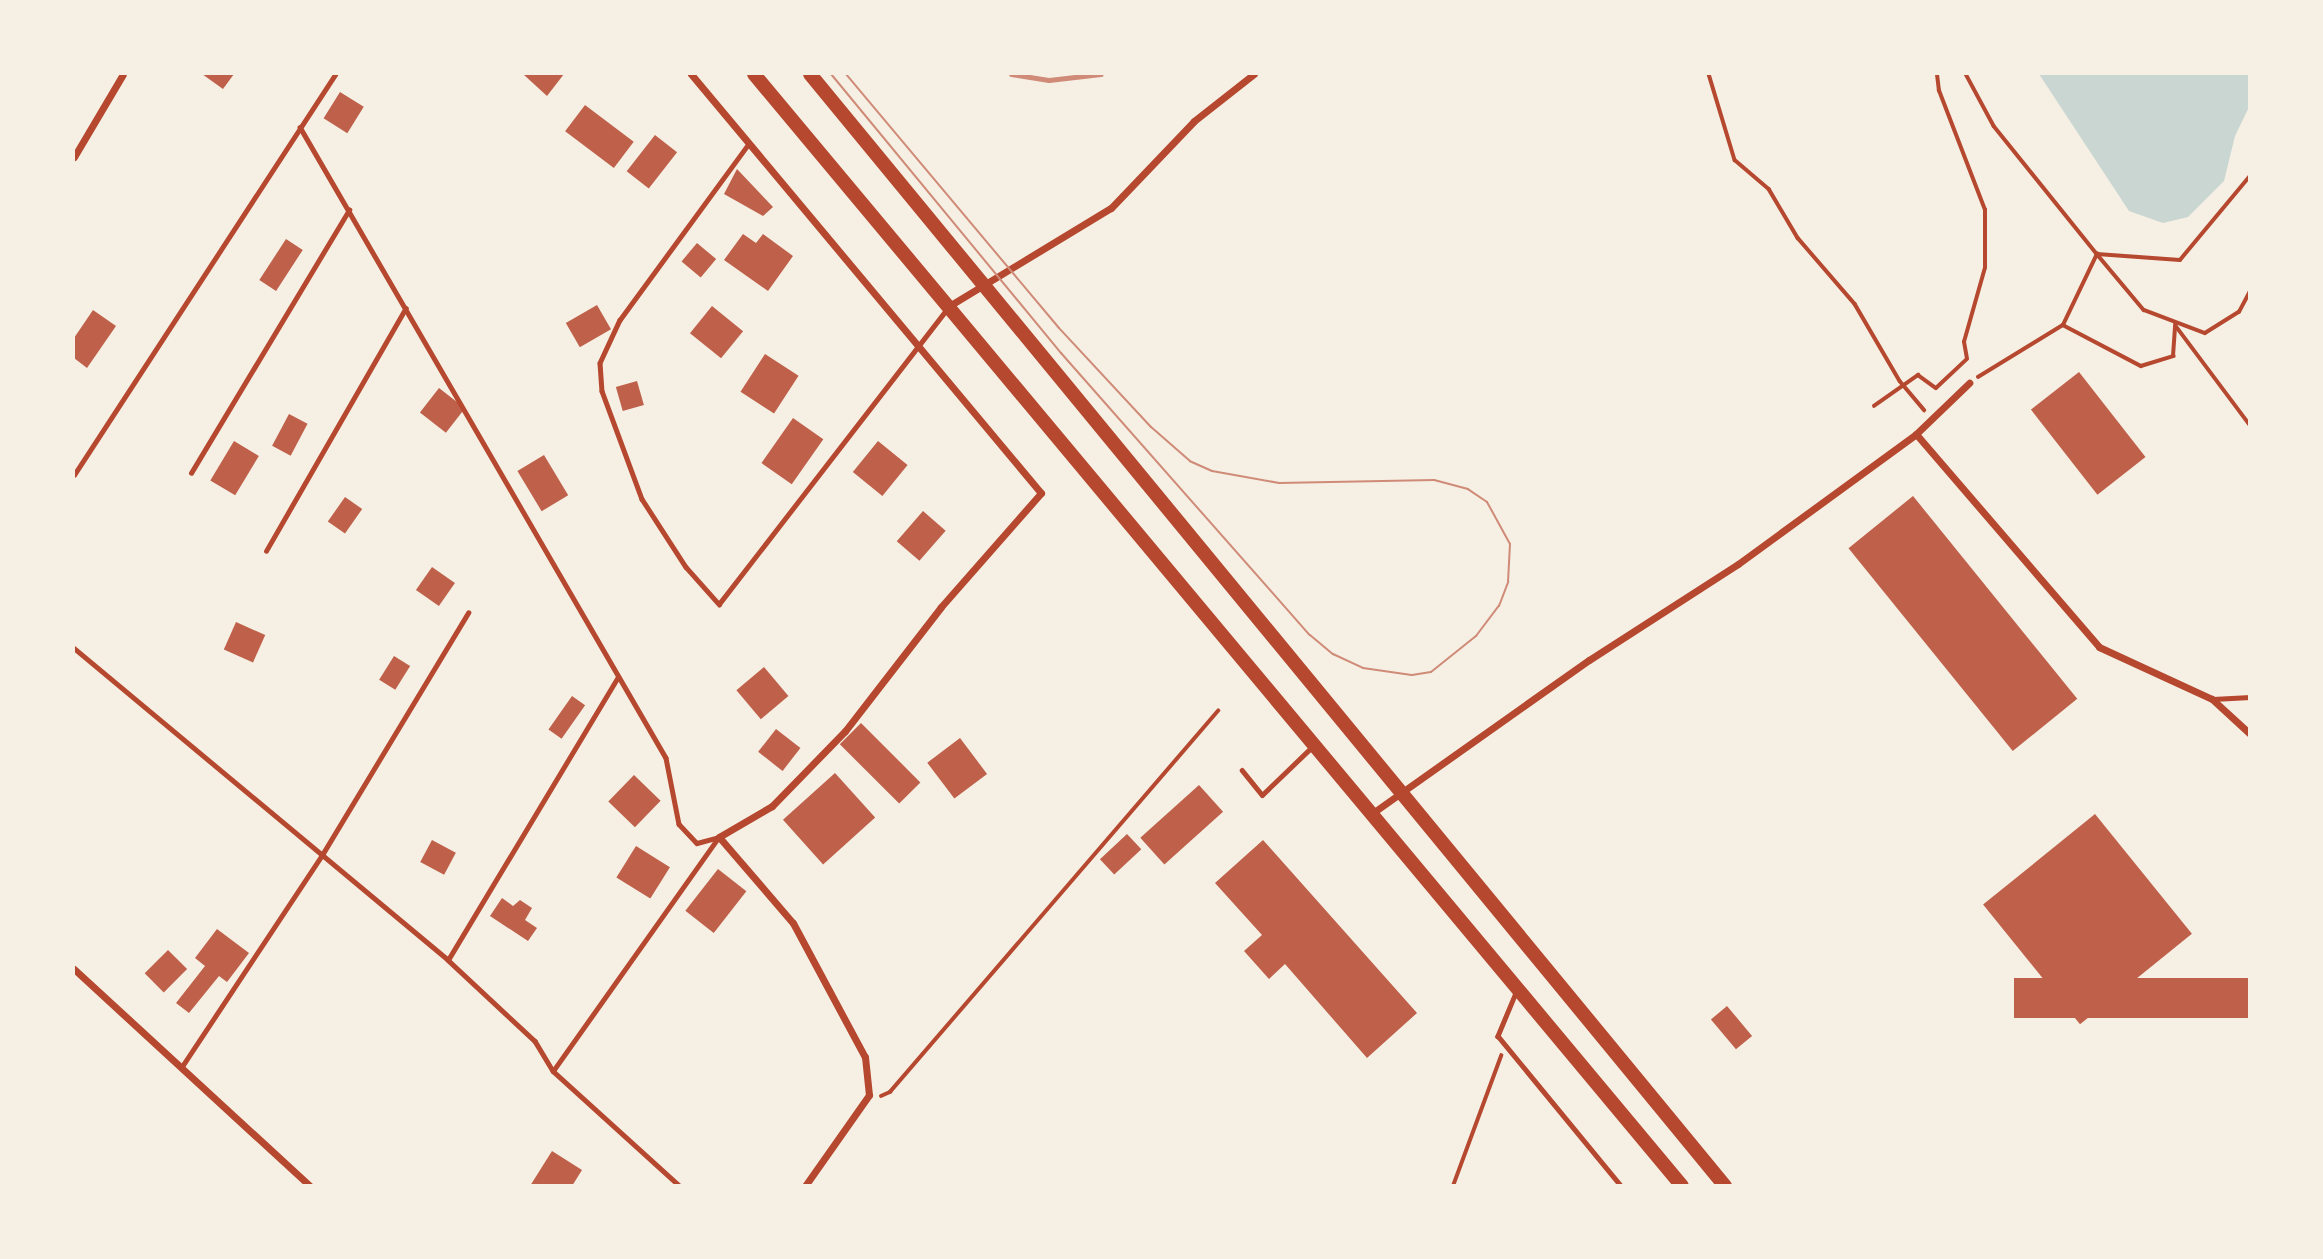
<!DOCTYPE html>
<html>
<head>
<meta charset="utf-8">
<style>
	body { margin:0 }
	#map { position:relative; width:2323px; height:1259px; overflow:hidden; background:#f6efe4; font-family:"Alegreya Sans",sans-serif }
	div>[style] { position:absolute }
	.water>* { inset:0; background:#c9d6d2 }
	.building>* { inset:0; background:#bf614a; transform-origin:0 0 }
	.path>* { height:3.5px; margin:-1.75px; padding:0 1.75px; transform-origin:1.75px; border-radius:1.75px; background:#b5482f }
	.service>* { height:4.5px; margin:-2.25px; padding:0 2.25px; transform-origin:2.25px; border-radius:2.25px; background:#b5482f }
	.minor>* { height:7px; margin:-3.5px; padding:0 3.5px; transform-origin:3.5px; border-radius:3.5px; background:#b5482f }
	.primary>* { height:14px; margin:-7px; padding:0 7px; transform-origin:7px; border-radius:7px; background:#b5482f }
	.tram>* { height:2px; margin:-1px; padding:0 1px; transform-origin:1px; border-radius:1px; background:#cf8b77 }
	.rail>* { height:5px; margin:-2.5px; padding:0 2.5px; transform-origin:2.5px; border-radius:2.5px; background:#cf8b77 }
	span { translate:-50% -50%; white-space:nowrap; text-align:center; line-height:1.15; -webkit-text-stroke:7px #f6efe4; paint-order:stroke }
	.frame { position:absolute; inset:0; border:75px solid #f6efe4; pointer-events:none }
</style>
</head>
<body>
<div id="map">
	<div class="water">
		<i style="clip-path:polygon(2039px 74px,2249px 74px,2249px 107px,2235px 136px,2224px 181px,2188px 217px,2163px 223px,2129px 211px)"></i>
	</div>
	<div class="building">
		<i style="clip-path:polygon(202px 74px,234px 74px,223px 89px)"></i>
		<i style="clip-path:polygon(523px 74px,564px 74px,547px 96px)"></i>
		<i style="left:340px;top:92px;width:28px;height:31px;rotate:32deg"></i>
		<i style="left:585px;top:105px;width:61px;height:33px;rotate:37deg"></i>
		<i style="left:655px;top:135px;width:28px;height:46px;rotate:38deg"></i>
		<i style="clip-path:polygon(737px 169px,773px 207px,763px 216px,724px 194px)"></i>
		<i style="clip-path:polygon(743px 234px,756px 243px,763px 234px,793px 256px,768px 291px,724px 260px)"></i>
		<i style="left:286px;top:239px;width:20px;height:49px;rotate:33deg"></i>
		<i style="left:697px;top:243px;width:25px;height:24px;rotate:40deg"></i>
		<i style="left:597px;top:305px;width:28px;height:36px;rotate:60deg"></i>
		<i style="left:712px;top:306px;width:40px;height:35px;rotate:39deg"></i>
		<i style="clip-path:polygon(93px 310px,116px 326px,87px 368px,74px 358px,74px 338px)"></i>
		<i style="left:765px;top:354px;width:40px;height:45px;rotate:33deg"></i>
		<i style="left:2079px;top:372px;width:108px;height:61px;rotate:52deg"></i>
		<i style="left:637px;top:381px;width:25px;height:22px;rotate:74deg"></i>
		<i style="left:439px;top:388px;width:33px;height:31px;rotate:38deg"></i>
		<i style="left:289px;top:414px;width:21px;height:36px;rotate:28deg"></i>
		<i style="left:793px;top:418px;width:37px;height:55px;rotate:35deg"></i>
		<i style="left:234px;top:441px;width:29px;height:46px;rotate:31deg"></i>
		<i style="left:878px;top:441px;width:38px;height:40px;rotate:39deg"></i>
		<i style="left:544px;top:455px;width:47px;height:31px;rotate:59deg"></i>
		<i style="left:1913px;top:496px;width:261px;height:83px;rotate:51deg"></i>
		<i style="left:345px;top:497px;width:21px;height:30px;rotate:35deg"></i>
		<i style="left:923px;top:511px;width:30px;height:40px;rotate:41deg"></i>
		<i style="left:432px;top:567px;width:28px;height:28px;rotate:35deg"></i>
		<i style="left:236px;top:622px;width:32px;height:30px;rotate:24deg"></i>
		<i style="left:394px;top:656px;width:19px;height:28px;rotate:32deg"></i>
		<i style="left:764px;top:667px;width:38px;height:36px;rotate:50deg"></i>
		<i style="left:572px;top:696px;width:16px;height:41px;rotate:35deg"></i>
		<i style="left:861px;top:723px;width:84px;height:30px;rotate:45deg"></i>
		<i style="left:776px;top:729px;width:31px;height:29px;rotate:38deg"></i>
		<i style="left:960px;top:738px;width:45px;height:41px;rotate:53deg"></i>
		<i style="left:835px;top:773px;width:60px;height:70px;rotate:48deg"></i>
		<i style="left:634px;top:775px;width:37px;height:37px;rotate:44deg"></i>
		<i style="left:1199px;top:785px;width:36px;height:79px;rotate:48deg"></i>
		<i style="left:2095px;top:814px;width:154px;height:144px;rotate:51deg"></i>
		<i style="left:1127px;top:834px;width:21px;height:37px;rotate:47deg"></i>
		<i style="left:432px;top:840px;width:27px;height:25px;rotate:28deg"></i>
		<i style="clip-path:polygon(1263px 840px,1417px 1013px,1367px 1058px,1285px 964px,1269px 979px,1244px 951px,1262px 935px,1215px 883px)"></i>
		<i style="left:636px;top:846px;width:40px;height:37px;rotate:32deg"></i>
		<i style="left:718px;top:869px;width:36px;height:53px;rotate:38deg"></i>
		<i style="clip-path:polygon(502px 898px,513px 906px,520px 900px,532px 908px,525px 920px,537px 928px,528px 941px,490px 916px)"></i>
		<i style="clip-path:polygon(217px 929px,249px 953px,227px 982px,219px 976px,189px 1013px,176px 1003px,205px 966px,195px 958px)"></i>
		<i style="left:168px;top:950px;width:27px;height:33px;rotate:45deg"></i>
		<i style="left:2250px;top:978px;width:40px;height:236px;rotate:90deg"></i>
		<i style="left:1727px;top:1006px;width:39px;height:21px;rotate:50deg"></i>
		<i style="clip-path:polygon(552px 1151px,582px 1170px,572px 1186px,530px 1186px)"></i>
	</div>
	<div class="path">
		<i style="left:1709px;top:74px;width:90px;rotate:73.2deg"></i>
		<i style="left:1735px;top:160px;width:45px;rotate:40.5deg"></i>
		<i style="left:1769px;top:189px;width:57px;rotate:59.4deg"></i>
		<i style="left:1798px;top:238px;width:87px;rotate:49.2deg"></i>
		<i style="left:1855px;top:304px;width:89px;rotate:59.7deg"></i>
		<i style="left:1900px;top:381px;width:38px;rotate:50deg"></i>
		<i style="left:1966px;top:74px;width:59px;rotate:61.7deg"></i>
		<i style="left:1994px;top:126px;width:164px;rotate:51.2deg"></i>
		<i style="left:2097px;top:254px;width:83px;rotate:4.1deg"></i>
		<i style="left:2180px;top:260px;width:109px;rotate:-50.2deg"></i>
		<i style="left:2063px;top:325px;width:88px;rotate:27.7deg"></i>
		<i style="left:2141px;top:366px;width:34px;rotate:-17deg"></i>
		<i style="left:2173px;top:356px;width:32px;rotate:-86deg"></i>
		<i style="left:2176px;top:326px;width:124px;rotate:53.2deg"></i>
		<i style="left:1978px;top:377px;width:100px;rotate:-31.5deg"></i>
		<i style="left:2063px;top:325px;width:79px;rotate:-64.4deg"></i>
		<i style="left:2097px;top:254px;width:73px;rotate:50deg"></i>
		<i style="left:2144px;top:310px;width:65px;rotate:20.7deg"></i>
		<i style="left:2205px;top:333px;width:40px;rotate:-32deg"></i>
		<i style="left:2239px;top:312px;width:24px;rotate:-62deg"></i>
		<i style="left:1874px;top:406px;width:54px;rotate:-35.2deg"></i>
		<i style="left:1918px;top:375px;width:22px;rotate:36deg"></i>
		<i style="left:1936px;top:388px;width:42px;rotate:-43.1deg"></i>
		<i style="left:1967px;top:359px;width:17px;rotate:-100deg"></i>
		<i style="left:1964px;top:342px;width:77px;rotate:-74.2deg"></i>
		<i style="left:1985px;top:268px;width:58px;rotate:-90deg"></i>
		<i style="left:1985px;top:210px;width:128px;rotate:-111.1deg"></i>
		<i style="left:1939px;top:91px;width:17px;rotate:-97deg"></i>
		<i style="left:881px;top:1096px;width:10px;rotate:-24deg"></i>
		<i style="left:890px;top:1092px;width:503px;rotate:-49.28deg"></i>
		<i style="left:1453px;top:1186px;width:139px;rotate:-69.7deg"></i>
	</div>
	<div class="service">
		<i style="left:300px;top:127px;width:729px;rotate:59.88deg"></i>
		<i style="left:666px;top:758px;width:67px;rotate:78.9deg"></i>
		<i style="left:679px;top:824px;width:26px;rotate:47deg"></i>
		<i style="left:697px;top:843px;width:23px;rotate:-15deg"></i>
		<i style="left:749px;top:144px;width:218px;rotate:126.2deg"></i>
		<i style="left:620px;top:320px;width:47px;rotate:114.9deg"></i>
		<i style="left:600px;top:363px;width:28px;rotate:86deg"></i>
		<i style="left:602px;top:391px;width:115px;rotate:69.7deg"></i>
		<i style="left:642px;top:499px;width:81px;rotate:57.1deg"></i>
		<i style="left:686px;top:567px;width:50px;rotate:48.3deg"></i>
		<i style="left:719px;top:604px;width:373px;rotate:-52.3deg"></i>
		<i style="left:191px;top:473px;width:307px;rotate:-59deg"></i>
		<i style="left:74px;top:475px;width:478px;rotate:-56.9deg"></i>
		<i style="left:266px;top:551px;width:280px;rotate:-60.1deg"></i>
		<i style="left:74px;top:648px;width:487px;rotate:39.8deg"></i>
		<i style="left:448px;top:960px;width:119px;rotate:43deg"></i>
		<i style="left:535px;top:1041px;width:35px;rotate:59deg"></i>
		<i style="left:553px;top:1071px;width:171px;rotate:42.2deg"></i>
		<i style="left:2213px;top:699px;width:37px;rotate:-3deg"></i>
		<i style="left:1242px;top:770px;width:32px;rotate:51deg"></i>
		<i style="left:1262px;top:795px;width:71px;rotate:-43.9deg"></i>
		<i style="left:448px;top:960px;width:330px;rotate:-59deg"></i>
		<i style="left:1516px;top:993px;width:47px;rotate:112.7deg"></i>
		<i style="left:1498px;top:1036px;width:194px;rotate:50.6deg"></i>
		<i style="left:183px;top:1065px;width:252px;rotate:-56.5deg"></i>
		<i style="left:322px;top:855px;width:283px;rotate:-58.9deg"></i>
		<i style="left:553px;top:1071px;width:286px;rotate:-54.7deg"></i>
	</div>
	<div class="minor">
		<i style="left:691px;top:74px;width:546px;rotate:50.13deg"></i>
		<i style="left:1041px;top:493px;width:152px;rotate:131.3deg"></i>
		<i style="left:941px;top:607px;width:157px;rotate:127.7deg"></i>
		<i style="left:845px;top:731px;width:105px;rotate:134.2deg"></i>
		<i style="left:772px;top:806px;width:61px;rotate:149.7deg"></i>
		<i style="left:719px;top:837px;width:113px;rotate:49.3deg"></i>
		<i style="left:793px;top:923px;width:152px;rotate:61.8deg"></i>
		<i style="left:865px;top:1057px;width:38px;rotate:84deg"></i>
		<i style="left:869px;top:1095px;width:111px;rotate:125.1deg"></i>
		<i style="left:74px;top:157px;width:96px;rotate:-59.4deg"></i>
		<i style="left:949px;top:306px;width:189px;rotate:-31.2deg"></i>
		<i style="left:1111px;top:208px;width:120px;rotate:-46.3deg"></i>
		<i style="left:1194px;top:121px;width:76px;rotate:-38.1deg"></i>
		<i style="left:1916px;top:434px;width:281px;rotate:49.3deg"></i>
		<i style="left:2099px;top:647px;width:124px;rotate:24.7deg"></i>
		<i style="left:2212px;top:699px;width:52px;rotate:42.6deg"></i>
		<i style="left:1374px;top:812px;width:263px;rotate:-35.3deg"></i>
		<i style="left:1589px;top:660px;width:177px;rotate:-32.8deg"></i>
		<i style="left:1738px;top:564px;width:220px;rotate:-36.1deg"></i>
		<i style="left:1916px;top:434px;width:74px;rotate:-43.9deg"></i>
		<i style="left:74px;top:969px;width:321px;rotate:42.6deg"></i>
	</div>
	<div class="primary">
		<i style="left:754px;top:74px;width:1448px;rotate:50.15deg"></i>
		<i style="left:810px;top:74px;width:1440px;rotate:50.55deg"></i>
	</div>
	<div class="tram">
		<i style="left:831px;top:74px;width:362px;rotate:50.5deg"></i>
		<i style="left:1061px;top:353px;width:376px;rotate:48.6deg"></i>
		<i style="left:1310px;top:635px;width:30px;rotate:40deg"></i>
		<i style="left:1333px;top:654px;width:33px;rotate:25deg"></i>
		<i style="left:1363px;top:668px;width:49px;rotate:8.1deg"></i>
		<i style="left:1412px;top:675px;width:19px;rotate:-9deg"></i>
		<i style="left:1431px;top:672px;width:58px;rotate:-38.7deg"></i>
		<i style="left:1476px;top:636px;width:38px;rotate:-53deg"></i>
		<i style="left:1499px;top:606px;width:26px;rotate:-69deg"></i>
		<i style="left:1508px;top:582px;width:38px;rotate:-87deg"></i>
		<i style="left:1510px;top:544px;width:48px;rotate:-118.7deg"></i>
		<i style="left:1487px;top:502px;width:23px;rotate:-146deg"></i>
		<i style="left:1468px;top:489px;width:35px;rotate:-165deg"></i>
		<i style="left:1434px;top:480px;width:155px;rotate:178.9deg"></i>
		<i style="left:1279px;top:483px;width:68px;rotate:-169.8deg"></i>
		<i style="left:1212px;top:471px;width:24px;rotate:-156deg"></i>
		<i style="left:1190px;top:461px;width:52px;rotate:-138.9deg"></i>
		<i style="left:1151px;top:427px;width:135px;rotate:-132.9deg"></i>
		<i style="left:1059px;top:328px;width:331px;rotate:-130deg"></i>
	</div>
	<div class="rail">
		<i style="left:1011px;top:74px;width:38px;rotate:9deg"></i>
		<i style="left:1049px;top:80px;width:52px;rotate:-6.6deg"></i>
	</div>
	<div class="frame"></div>
</div>
</body>
</html>
